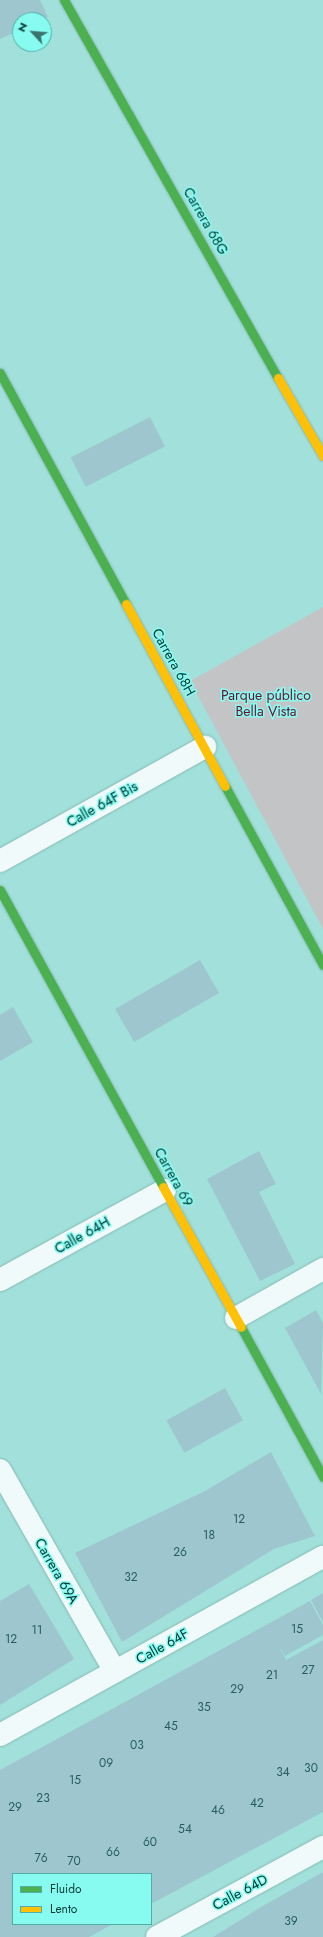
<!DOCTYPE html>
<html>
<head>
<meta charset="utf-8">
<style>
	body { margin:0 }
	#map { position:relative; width:323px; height:1937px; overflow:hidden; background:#a2e1db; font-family:Jost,sans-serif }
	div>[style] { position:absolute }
	.green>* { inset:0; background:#c3c4c6 }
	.building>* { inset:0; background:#9dc6ce; transform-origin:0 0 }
	.roads { filter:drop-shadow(0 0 1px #85b9b4) drop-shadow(0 0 1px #85b9b4) }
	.street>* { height:22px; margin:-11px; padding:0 11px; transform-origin:11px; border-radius:11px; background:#f1fafa }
	.fast>* { height:9px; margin:-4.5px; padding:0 4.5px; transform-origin:4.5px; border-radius:4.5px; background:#4caf50 }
	.slow>* { height:9px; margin:-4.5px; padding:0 4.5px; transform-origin:4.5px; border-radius:4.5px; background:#ffc107 }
	span { translate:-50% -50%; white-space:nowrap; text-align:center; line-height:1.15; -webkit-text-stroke:3px #88fbf1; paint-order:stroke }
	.number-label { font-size:12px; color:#285c5b }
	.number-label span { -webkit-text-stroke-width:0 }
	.street-label { font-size:14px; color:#013935 }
	.park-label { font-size:14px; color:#63132c }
	.legend { position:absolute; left:12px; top:1873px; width:140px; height:52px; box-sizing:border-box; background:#88fbf1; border:1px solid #52ada6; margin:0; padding:5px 7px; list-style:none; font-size:12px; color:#013935 }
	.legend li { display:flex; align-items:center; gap:8px; height:20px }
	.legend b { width:20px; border:1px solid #52ada6 }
	.north { position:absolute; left:12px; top:12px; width:40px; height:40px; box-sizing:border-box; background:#88fbf1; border:1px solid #52ada6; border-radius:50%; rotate:296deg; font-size:11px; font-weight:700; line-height:16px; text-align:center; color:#013935 }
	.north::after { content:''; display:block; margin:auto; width:14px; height:18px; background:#39746f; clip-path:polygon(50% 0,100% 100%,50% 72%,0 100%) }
</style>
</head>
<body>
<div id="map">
	<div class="green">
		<i style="clip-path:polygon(323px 607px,323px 929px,190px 681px)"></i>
	</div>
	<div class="building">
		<i style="clip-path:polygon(0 0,40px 0,48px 17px,20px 20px,20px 30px,0 39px)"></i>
		<i style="left:150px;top:417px;width:33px;height:89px;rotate:63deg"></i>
		<i style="left:200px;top:960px;width:38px;height:98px;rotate:60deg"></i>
		<i style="clip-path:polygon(13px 1007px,33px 1042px,0 1061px,0 1015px)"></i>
		<i style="clip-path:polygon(259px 1151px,276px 1184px,259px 1192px,295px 1264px,260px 1281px,207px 1179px)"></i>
		<i style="clip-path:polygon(316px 1310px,323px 1323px,321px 1394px,285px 1328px)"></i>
		<i style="left:225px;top:1388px;width:37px;height:67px;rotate:61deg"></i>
		<i style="clip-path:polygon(271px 1452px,315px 1536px,274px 1549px,122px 1642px,75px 1553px,205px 1491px)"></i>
		<i style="clip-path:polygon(29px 1584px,74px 1659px,0 1705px,0 1601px)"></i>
		<i style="clip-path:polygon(323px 1593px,323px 1622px,311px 1600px)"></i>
		<i style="clip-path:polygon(310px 1601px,323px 1625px,323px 1635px,285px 1656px,279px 1646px,286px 1660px,323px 1640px,323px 1812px,151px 1904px,151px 1874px,13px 1874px,13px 1924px,113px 1924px,89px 1937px,0 1937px,0 1770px)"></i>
		<i style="clip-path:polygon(323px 1872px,323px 1937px,213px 1937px,261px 1907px)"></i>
	</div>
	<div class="roads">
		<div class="street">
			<i style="left:0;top:861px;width:235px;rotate:-29.1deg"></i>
			<i style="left:0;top:1280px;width:188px;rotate:-28.6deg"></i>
			<i style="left:236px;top:1318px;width:100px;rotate:-29.4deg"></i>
			<i style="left:0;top:1470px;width:232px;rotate:60.3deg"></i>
			<i style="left:0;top:1735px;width:369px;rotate:-28.9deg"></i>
			<i style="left:157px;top:1937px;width:189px;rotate:-28.5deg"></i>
		</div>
		<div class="fast">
			<i style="left:64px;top:0;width:434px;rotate:60.5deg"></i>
			<i style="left:0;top:373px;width:263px;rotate:61.4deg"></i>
			<i style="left:225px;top:786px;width:204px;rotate:61.3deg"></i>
			<i style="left:0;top:890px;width:339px;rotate:61.2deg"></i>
			<i style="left:241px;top:1327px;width:171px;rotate:61.3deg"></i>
		</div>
		<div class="slow">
			<i style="left:278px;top:378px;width:90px;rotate:60deg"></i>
			<i style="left:126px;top:604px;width:207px;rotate:61.5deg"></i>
			<i style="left:163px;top:1187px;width:160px;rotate:60.9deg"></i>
		</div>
	</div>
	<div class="number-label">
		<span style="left:239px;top:1520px">12</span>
		<span style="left:209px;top:1536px">18</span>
		<span style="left:180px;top:1553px">26</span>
		<span style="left:131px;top:1578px">32</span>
		<span style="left:297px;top:1630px">15</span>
		<span style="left:37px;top:1631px">11</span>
		<span style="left:11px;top:1640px">12</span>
		<span style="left:308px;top:1671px">27</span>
		<span style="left:272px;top:1676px">21</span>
		<span style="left:237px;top:1690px">29</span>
		<span style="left:204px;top:1708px">35</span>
		<span style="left:171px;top:1727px">45</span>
		<span style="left:137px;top:1746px">03</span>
		<span style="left:106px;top:1764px">09</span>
		<span style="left:311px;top:1769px">30</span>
		<span style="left:283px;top:1773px">34</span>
		<span style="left:75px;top:1781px">15</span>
		<span style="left:43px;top:1799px">23</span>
		<span style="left:257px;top:1804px">42</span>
		<span style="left:15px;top:1808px">29</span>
		<span style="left:218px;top:1811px">46</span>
		<span style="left:185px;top:1830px">54</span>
		<span style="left:150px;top:1843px">60</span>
		<span style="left:113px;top:1853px">66</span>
		<span style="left:41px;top:1859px">76</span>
		<span style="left:74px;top:1862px">70</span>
		<span style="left:291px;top:1922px">39</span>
	</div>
	<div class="street-label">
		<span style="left:206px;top:221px;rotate:60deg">Carrera 68G</span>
		<span style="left:174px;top:662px;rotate:61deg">Carrera 68H</span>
		<span style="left:102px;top:804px;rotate:-29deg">Calle 64F Bis</span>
		<span style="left:174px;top:1177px;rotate:61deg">Carrera 69</span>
		<span style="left:82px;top:1235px;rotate:-29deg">Calle 64H</span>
		<span style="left:57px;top:1571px;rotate:60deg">Carrera 69A</span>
		<span style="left:162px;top:1646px;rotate:-29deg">Calle 64F</span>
		<span style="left:240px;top:1892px;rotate:-28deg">Calle 64D</span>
	</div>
	<div class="park-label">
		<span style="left:266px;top:703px">Parque público<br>Bella Vista</span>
	</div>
	<ul class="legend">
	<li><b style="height:5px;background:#4caf50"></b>Fluido</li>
	<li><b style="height:5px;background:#ffc107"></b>Lento</li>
	</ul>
	<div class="north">N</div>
</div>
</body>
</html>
